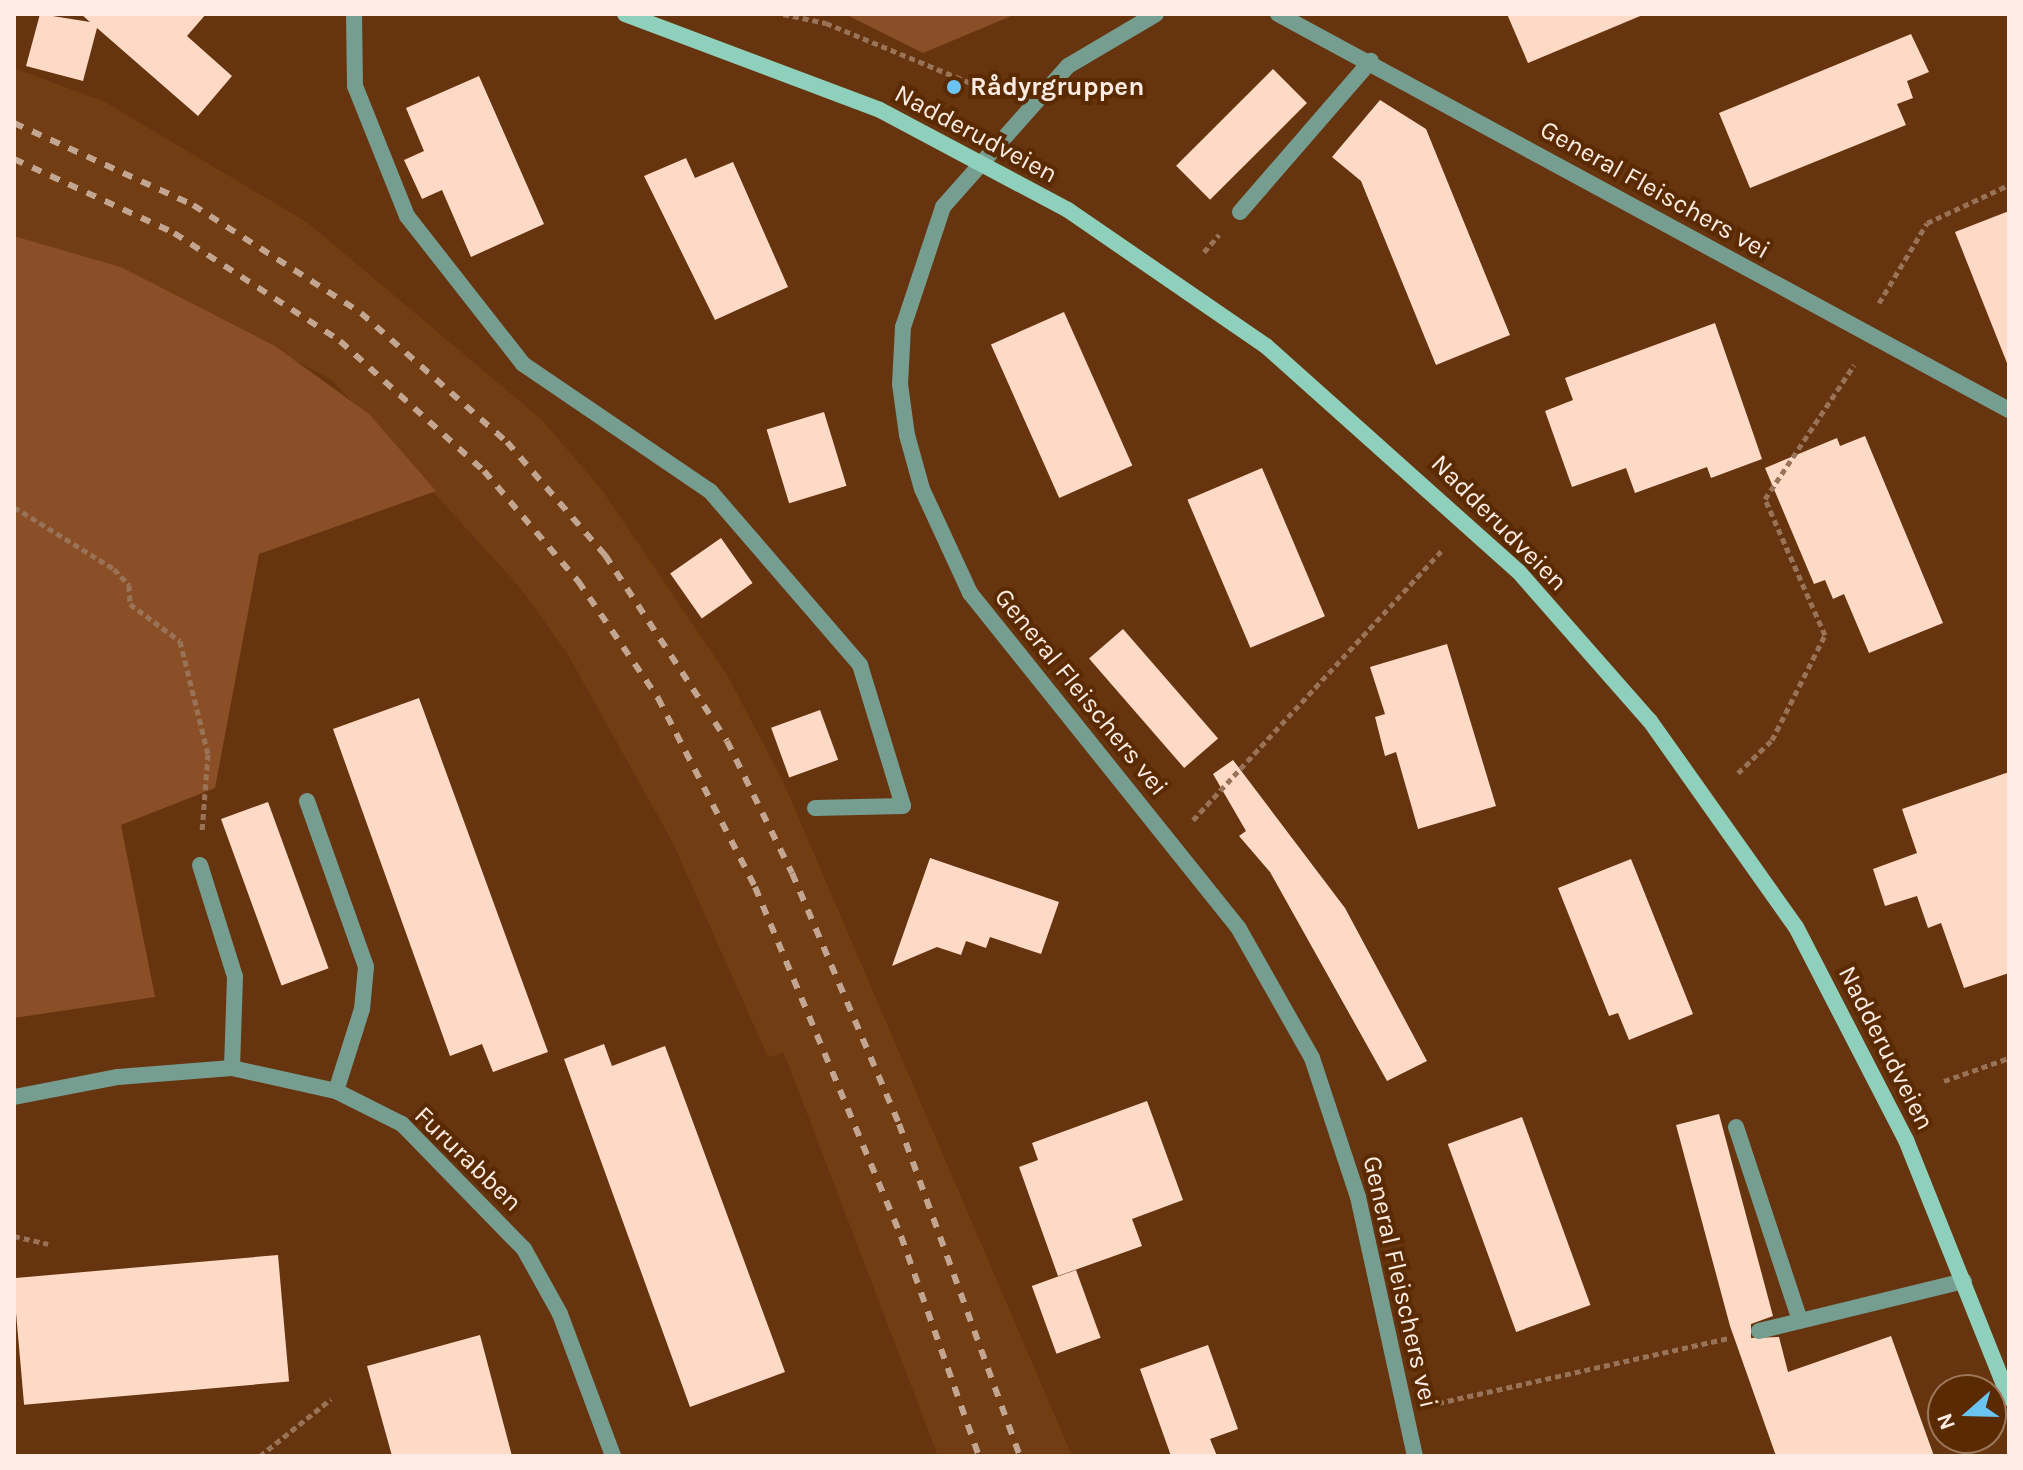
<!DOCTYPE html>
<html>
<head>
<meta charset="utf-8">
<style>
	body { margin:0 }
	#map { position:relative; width:2023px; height:1470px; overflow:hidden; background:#66340f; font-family:Karla,sans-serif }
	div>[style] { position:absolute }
	.built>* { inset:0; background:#733d13 }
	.green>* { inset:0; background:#8a4f27 }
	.building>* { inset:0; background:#fddac5; transform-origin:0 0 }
	.path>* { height:5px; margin-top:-2.5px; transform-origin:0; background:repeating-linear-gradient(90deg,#997357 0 6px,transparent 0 10px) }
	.service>* { height:16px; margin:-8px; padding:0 8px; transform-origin:8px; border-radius:8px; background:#759e91 }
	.minor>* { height:16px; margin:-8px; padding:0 8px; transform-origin:8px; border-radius:8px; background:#759e91 }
	.secondary>* { height:16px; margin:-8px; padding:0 8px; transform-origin:8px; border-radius:8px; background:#8ed0bc }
	.rail>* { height:6px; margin-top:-3px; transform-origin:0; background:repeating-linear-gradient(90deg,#c3a692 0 10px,transparent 0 20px) }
	.dots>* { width:22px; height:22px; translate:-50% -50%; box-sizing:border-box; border:4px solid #5a2a02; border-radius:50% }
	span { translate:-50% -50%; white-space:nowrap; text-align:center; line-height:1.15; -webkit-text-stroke:8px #5a2a02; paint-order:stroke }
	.poi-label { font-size:26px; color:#fcece3; font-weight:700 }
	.left { translate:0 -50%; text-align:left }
	.street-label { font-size:26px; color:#fcece3 }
	.frame { position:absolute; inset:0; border:16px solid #fcece3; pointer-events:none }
	.north { position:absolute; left:1927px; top:1374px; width:80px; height:80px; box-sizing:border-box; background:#5a2a02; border:2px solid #9b785c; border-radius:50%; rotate:250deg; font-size:22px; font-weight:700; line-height:32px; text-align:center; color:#fcece3 }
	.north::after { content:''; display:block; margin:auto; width:28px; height:36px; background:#6ac3f1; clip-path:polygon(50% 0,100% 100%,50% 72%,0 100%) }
</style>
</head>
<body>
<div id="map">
	<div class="built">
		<i style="clip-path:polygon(14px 68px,105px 102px,308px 223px,541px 419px,602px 490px,727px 675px,782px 779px,1072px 1456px,938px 1456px,784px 1053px,768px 1057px,673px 843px,567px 653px,521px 589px,332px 380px,121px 267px,14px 236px)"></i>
	</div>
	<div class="green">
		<i style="clip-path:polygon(845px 14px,1016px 14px,923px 53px)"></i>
		<i style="clip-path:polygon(14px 236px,121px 267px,275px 346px,369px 414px,436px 491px,259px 554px,215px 788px,121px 825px,155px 997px,14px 1018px)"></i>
	</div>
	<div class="building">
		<i style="clip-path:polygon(40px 14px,90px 22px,81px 14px,206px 14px,187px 36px,232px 76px,198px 116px,97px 28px,83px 81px,26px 66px)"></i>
		<i style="clip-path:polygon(1507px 14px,1645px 14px,1528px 63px)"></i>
		<i style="clip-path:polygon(1911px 34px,1929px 72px,1907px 81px,1913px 98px,1897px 104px,1906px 125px,1750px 188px,1719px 113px)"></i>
		<i style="left:1273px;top:69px;width:48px;height:137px;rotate:45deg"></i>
		<i style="clip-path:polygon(479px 76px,544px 224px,471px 257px,442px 190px,422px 199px,404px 160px,424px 151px,406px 108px)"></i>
		<i style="clip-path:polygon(1380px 100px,1426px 129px,1510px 335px,1436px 365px,1361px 181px,1332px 157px)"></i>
		<i style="clip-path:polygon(686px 158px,695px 178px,733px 162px,788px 287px,715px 320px,644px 176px)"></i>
		<i style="clip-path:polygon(2009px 211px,2009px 363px,2007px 363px,1955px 232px)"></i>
		<i style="left:1064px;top:312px;width:168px;height:80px;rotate:66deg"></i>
		<i style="clip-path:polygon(1715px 323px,1762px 459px,1711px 478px,1707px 467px,1635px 493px,1626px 468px,1572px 487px,1545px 411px,1573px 400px,1565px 378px)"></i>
		<i style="left:824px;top:412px;width:77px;height:60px;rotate:73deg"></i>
		<i style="clip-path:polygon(1865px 436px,1943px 623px,1869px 653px,1844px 594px,1833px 599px,1825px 580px,1814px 584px,1765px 468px,1837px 438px,1840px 446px)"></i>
		<i style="left:1262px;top:468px;width:161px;height:81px;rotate:67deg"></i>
		<i style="left:721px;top:538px;width:55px;height:62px;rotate:55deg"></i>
		<i style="left:1123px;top:629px;width:145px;height:45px;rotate:49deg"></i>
		<i style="clip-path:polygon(1447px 644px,1496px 806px,1418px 829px,1396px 752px,1385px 756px,1375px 717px,1385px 714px,1370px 667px)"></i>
		<i style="clip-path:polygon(419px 698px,548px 1052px,493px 1072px,482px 1044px,450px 1056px,333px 729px)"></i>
		<i style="left:820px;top:710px;width:53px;height:52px;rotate:70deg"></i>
		<i style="clip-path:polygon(1233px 760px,1345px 908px,1427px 1061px,1387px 1081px,1270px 872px,1239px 836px,1246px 831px,1213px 774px)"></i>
		<i style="clip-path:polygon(2009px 772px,2009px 973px,1964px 988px,1941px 923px,1928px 928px,1917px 896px,1885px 906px,1873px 869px,1917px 853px,1902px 809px)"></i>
		<i style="left:268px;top:802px;width:177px;height:50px;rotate:70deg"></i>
		<i style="clip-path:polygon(930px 858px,1059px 902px,1041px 954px,990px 937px,986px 948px,966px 941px,961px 955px,937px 947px,892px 966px)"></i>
		<i style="clip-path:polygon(1631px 859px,1693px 1014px,1629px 1040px,1618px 1013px,1609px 1016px,1558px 888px)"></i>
		<i style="clip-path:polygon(604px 1044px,612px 1066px,665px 1046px,785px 1372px,690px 1407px,564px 1059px)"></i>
		<i style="clip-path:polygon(1147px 1101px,1183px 1200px,1132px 1219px,1142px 1246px,1058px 1276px,1019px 1167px,1038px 1160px,1032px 1143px)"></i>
		<i style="clip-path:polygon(1719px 1114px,1773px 1316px,1751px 1324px,1751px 1338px,1779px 1337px,1788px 1372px,1891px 1336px,1934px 1456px,1776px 1456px,1730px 1326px,1676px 1125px)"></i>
		<i style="left:1522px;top:1117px;width:200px;height:79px;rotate:70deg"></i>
		<i style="left:278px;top:1255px;width:127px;height:266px;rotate:85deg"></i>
		<i style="left:1076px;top:1270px;width:72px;height:47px;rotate:70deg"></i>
		<i style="clip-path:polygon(480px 1335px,512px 1456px,392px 1456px,367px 1366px)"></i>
		<i style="clip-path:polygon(1208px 1345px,1238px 1429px,1210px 1439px,1217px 1456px,1171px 1456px,1140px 1369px)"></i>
	</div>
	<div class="path">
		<i style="left:783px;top:14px;width:44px;rotate:11.8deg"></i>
		<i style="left:826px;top:23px;width:172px;rotate:22.5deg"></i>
		<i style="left:1204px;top:252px;width:23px;rotate:-49deg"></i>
		<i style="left:1879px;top:303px;width:93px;rotate:-59deg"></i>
		<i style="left:1927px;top:223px;width:90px;rotate:-24.9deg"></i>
		<i style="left:14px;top:507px;width:118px;rotate:31.8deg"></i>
		<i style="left:114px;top:569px;width:22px;rotate:47deg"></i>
		<i style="left:129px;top:585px;width:19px;rotate:87deg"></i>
		<i style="left:130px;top:604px;width:62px;rotate:36.5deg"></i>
		<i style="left:180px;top:641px;width:116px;rotate:76.1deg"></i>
		<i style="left:208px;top:754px;width:78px;rotate:94.4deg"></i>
		<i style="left:1738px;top:773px;width:47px;rotate:-44.1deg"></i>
		<i style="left:1772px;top:740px;width:118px;rotate:-63.2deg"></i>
		<i style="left:1825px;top:635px;width:149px;rotate:-113.8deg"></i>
		<i style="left:1765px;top:499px;width:161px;rotate:-56.4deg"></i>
		<i style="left:1193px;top:820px;width:370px;rotate:-47.3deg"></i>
		<i style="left:1944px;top:1081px;width:69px;rotate:-19.5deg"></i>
		<i style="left:14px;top:1236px;width:35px;rotate:13deg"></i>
		<i style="left:1438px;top:1403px;width:298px;rotate:-12.6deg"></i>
		<i style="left:260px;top:1456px;width:91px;rotate:-38.8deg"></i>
	</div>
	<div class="service">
		<i style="left:354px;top:14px;width:72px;rotate:89.2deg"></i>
		<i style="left:355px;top:86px;width:140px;rotate:68.2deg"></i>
		<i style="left:407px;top:216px;width:188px;rotate:51.9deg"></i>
		<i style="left:523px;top:364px;width:226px;rotate:34.2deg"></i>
		<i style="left:710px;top:491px;width:230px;rotate:49.2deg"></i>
		<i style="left:860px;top:665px;width:147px;rotate:73deg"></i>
		<i style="left:903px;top:806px;width:88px;rotate:178.7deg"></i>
		<i style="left:1240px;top:212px;width:200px;rotate:-49.1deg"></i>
		<i style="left:307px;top:801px;width:176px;rotate:70.4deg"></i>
		<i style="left:366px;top:967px;width:42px;rotate:95.4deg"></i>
		<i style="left:362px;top:1009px;width:86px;rotate:107.6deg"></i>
		<i style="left:200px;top:865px;width:117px;rotate:72.6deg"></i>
		<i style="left:235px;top:977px;width:91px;rotate:91.9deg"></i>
		<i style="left:1736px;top:1127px;width:204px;rotate:71.7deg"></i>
		<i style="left:1759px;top:1331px;width:211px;rotate:-13.7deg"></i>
	</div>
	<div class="minor">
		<i style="left:1156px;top:14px;width:102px;rotate:149.4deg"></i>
		<i style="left:1068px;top:66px;width:188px;rotate:131.6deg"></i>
		<i style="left:943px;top:207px;width:126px;rotate:108.4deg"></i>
		<i style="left:903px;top:327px;width:57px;rotate:93deg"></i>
		<i style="left:900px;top:384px;width:51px;rotate:82.2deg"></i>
		<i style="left:907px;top:435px;width:56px;rotate:74.5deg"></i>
		<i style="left:922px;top:489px;width:115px;rotate:65.2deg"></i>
		<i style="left:970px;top:593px;width:430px;rotate:51.3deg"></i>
		<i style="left:1239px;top:929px;width:148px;rotate:60.5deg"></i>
		<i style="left:1312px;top:1058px;width:146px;rotate:71.7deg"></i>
		<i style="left:1358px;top:1197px;width:265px;rotate:77.6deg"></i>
		<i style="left:1278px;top:14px;width:831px;rotate:28.45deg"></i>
		<i style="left:14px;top:1097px;width:106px;rotate:-10.9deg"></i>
		<i style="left:118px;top:1077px;width:114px;rotate:-4.5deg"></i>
		<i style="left:232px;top:1068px;width:107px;rotate:12.5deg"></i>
		<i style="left:336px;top:1091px;width:74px;rotate:26.6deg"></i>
		<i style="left:402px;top:1124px;width:175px;rotate:45.7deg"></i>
		<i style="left:524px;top:1249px;width:74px;rotate:61deg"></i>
		<i style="left:560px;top:1314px;width:152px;rotate:69.5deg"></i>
	</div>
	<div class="secondary">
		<i style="left:625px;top:14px;width:272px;rotate:20.6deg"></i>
		<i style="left:880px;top:110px;width:213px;rotate:28deg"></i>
		<i style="left:1068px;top:210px;width:240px;rotate:34.5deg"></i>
		<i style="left:1266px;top:346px;width:338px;rotate:41.8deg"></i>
		<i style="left:1518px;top:571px;width:200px;rotate:48.7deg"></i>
		<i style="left:1650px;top:721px;width:252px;rotate:54.7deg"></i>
		<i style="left:1796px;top:927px;width:240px;rotate:62.7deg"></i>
		<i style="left:1906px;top:1140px;width:278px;rotate:68.2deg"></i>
	</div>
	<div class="rail">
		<i style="left:14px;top:123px;width:197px;rotate:24.6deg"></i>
		<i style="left:193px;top:205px;width:200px;rotate:32.7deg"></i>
		<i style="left:361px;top:313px;width:195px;rotate:41.5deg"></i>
		<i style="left:507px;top:442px;width:150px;rotate:49.1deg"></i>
		<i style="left:605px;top:555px;width:222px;rotate:56.7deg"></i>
		<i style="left:727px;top:741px;width:147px;rotate:63.8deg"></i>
		<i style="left:792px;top:873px;width:273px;rotate:66.9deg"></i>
		<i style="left:899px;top:1124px;width:353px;rotate:70deg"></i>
		<i style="left:14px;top:159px;width:176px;rotate:24.8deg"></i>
		<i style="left:174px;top:233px;width:198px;rotate:33deg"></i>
		<i style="left:340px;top:341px;width:194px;rotate:42.1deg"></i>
		<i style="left:484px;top:471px;width:145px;rotate:49.5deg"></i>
		<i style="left:578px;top:581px;width:142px;rotate:55.6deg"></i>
		<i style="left:658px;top:698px;width:212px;rotate:62.8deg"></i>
		<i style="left:755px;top:887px;width:378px;rotate:67.3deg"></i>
		<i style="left:901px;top:1236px;width:233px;rotate:70.5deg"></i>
	</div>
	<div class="dots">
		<i style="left:954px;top:87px;background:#6ac3f1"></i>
	</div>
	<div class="poi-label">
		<span class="left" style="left:970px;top:87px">Rådyrgruppen</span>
	</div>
	<div class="street-label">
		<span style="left:976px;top:134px;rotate:28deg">Nadderudveien</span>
		<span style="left:1655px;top:190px;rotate:29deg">General Fleischers vei</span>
		<span style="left:1499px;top:523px;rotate:45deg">Nadderudveien</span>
		<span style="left:1081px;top:692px;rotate:51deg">General Fleischers vei</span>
		<span style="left:1886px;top:1048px;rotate:63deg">Nadderudveien</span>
		<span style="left:468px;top:1159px;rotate:44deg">Fururabben</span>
		<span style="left:1400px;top:1282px;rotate:77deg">General Fleischers vei</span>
	</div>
	<div class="frame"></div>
	<div class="north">N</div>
</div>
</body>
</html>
